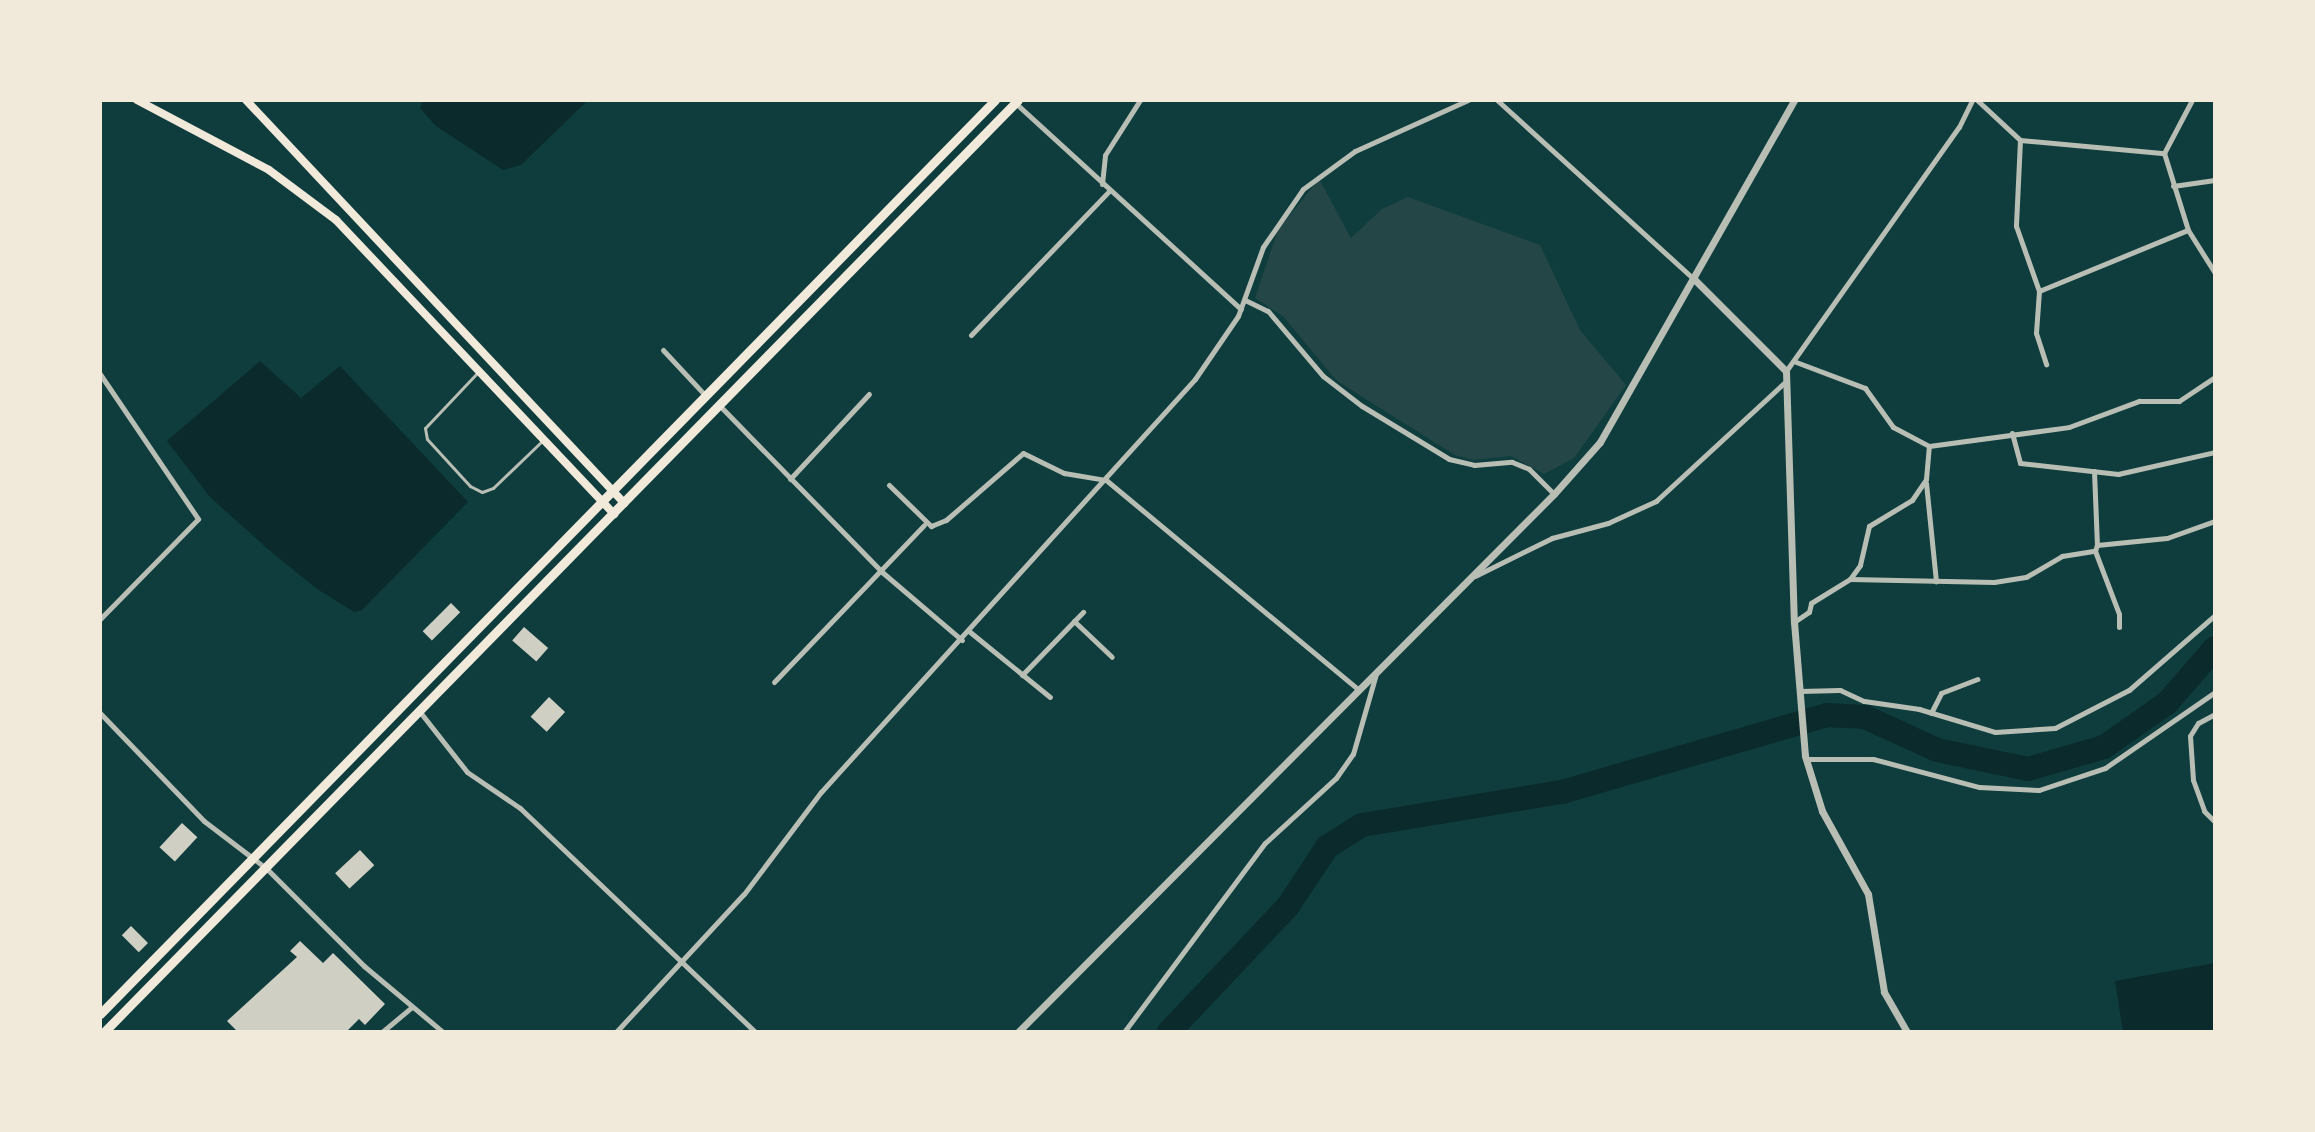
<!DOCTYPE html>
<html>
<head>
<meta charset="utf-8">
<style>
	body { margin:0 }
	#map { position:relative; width:2315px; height:1132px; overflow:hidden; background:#0f3d3e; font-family:Karla,sans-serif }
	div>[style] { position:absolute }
	.green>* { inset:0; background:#244646 }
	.water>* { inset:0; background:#0a2a2b }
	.river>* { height:24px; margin:-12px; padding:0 12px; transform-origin:12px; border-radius:12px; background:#0a2a2b }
	.building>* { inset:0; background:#cfcfc3; transform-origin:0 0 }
	.service>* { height:3px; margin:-1.5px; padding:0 1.5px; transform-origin:1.5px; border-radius:1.5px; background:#b8beb3 }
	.minor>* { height:5px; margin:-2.5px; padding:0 2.5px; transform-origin:2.5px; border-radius:2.5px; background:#b8beb3 }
	.tertiary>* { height:7px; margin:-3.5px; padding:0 3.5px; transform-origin:3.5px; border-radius:3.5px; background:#b8beb3 }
	.secondary>* { height:8px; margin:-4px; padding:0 4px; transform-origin:4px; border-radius:4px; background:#f1e9da }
	.primary>* { height:9px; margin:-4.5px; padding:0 4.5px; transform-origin:4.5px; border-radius:4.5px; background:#f1e9da }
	span { translate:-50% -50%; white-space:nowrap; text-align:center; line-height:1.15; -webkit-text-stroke:6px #f1e9da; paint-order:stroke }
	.frame { position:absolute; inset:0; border:102px solid #f1e9da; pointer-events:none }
</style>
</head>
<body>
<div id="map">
	<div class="green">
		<i style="clip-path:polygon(1319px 179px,1351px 238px,1382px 209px,1408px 197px,1540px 245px,1580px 330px,1626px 385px,1574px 458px,1544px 474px,1511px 456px,1473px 460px,1455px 455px,1337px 381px,1283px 316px,1255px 298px,1278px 230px)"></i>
	</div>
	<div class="water">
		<i style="clip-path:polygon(423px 100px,588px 100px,521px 165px,503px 170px,436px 126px,420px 108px)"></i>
		<i style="clip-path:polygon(260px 361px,301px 398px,340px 366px,468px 502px,362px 610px,354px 612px,317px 589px,269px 550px,210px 497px,167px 441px)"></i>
		<i style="clip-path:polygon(2215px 963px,2215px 1032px,2123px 1032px,2115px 981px)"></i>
	</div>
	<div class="river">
		<i style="left:1169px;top:1032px;width:173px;rotate:-46.6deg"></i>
		<i style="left:1288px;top:906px;width:71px;rotate:-56.5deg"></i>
		<i style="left:1327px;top:847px;width:41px;rotate:-32.2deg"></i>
		<i style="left:1362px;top:825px;width:203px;rotate:-9.4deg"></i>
		<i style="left:1562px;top:792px;width:276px;rotate:-16.2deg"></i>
		<i style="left:1827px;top:715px;width:38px;rotate:3deg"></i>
		<i style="left:1865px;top:717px;width:79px;rotate:24.6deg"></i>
		<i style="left:1937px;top:750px;width:93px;rotate:11.8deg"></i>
		<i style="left:2028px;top:769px;width:79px;rotate:-16.1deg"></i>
		<i style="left:2104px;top:747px;width:77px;rotate:-34.9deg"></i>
		<i style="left:2167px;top:703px;width:73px;rotate:-48.9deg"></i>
	</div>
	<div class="building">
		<i style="left:451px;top:603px;width:13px;height:40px;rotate:45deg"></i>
		<i style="left:524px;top:627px;width:32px;height:18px;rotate:41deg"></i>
		<i style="left:549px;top:697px;width:22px;height:27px;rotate:43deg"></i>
		<i style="left:182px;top:823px;width:21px;height:33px;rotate:43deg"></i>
		<i style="left:360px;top:850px;width:21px;height:34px;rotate:47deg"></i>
		<i style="left:131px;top:926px;width:24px;height:13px;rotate:45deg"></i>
		<i style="clip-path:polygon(300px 941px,323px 963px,333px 953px,385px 1004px,365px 1025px,359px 1019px,346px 1032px,238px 1032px,227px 1021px,297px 957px,290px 951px)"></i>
	</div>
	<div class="service">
		<i style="left:478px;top:372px;width:77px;rotate:133.4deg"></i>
		<i style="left:425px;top:428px;width:11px;rotate:80deg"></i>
		<i style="left:427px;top:439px;width:64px;rotate:47.5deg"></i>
		<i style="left:470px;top:486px;width:13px;rotate:27deg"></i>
		<i style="left:482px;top:492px;width:12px;rotate:-20deg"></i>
		<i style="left:493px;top:488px;width:69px;rotate:-43.8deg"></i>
	</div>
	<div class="minor">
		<i style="left:1012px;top:100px;width:310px;rotate:42.4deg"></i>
		<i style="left:1497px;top:100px;width:266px;rotate:42.3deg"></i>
		<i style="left:1977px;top:100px;width:59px;rotate:42.9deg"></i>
		<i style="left:2020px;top:140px;width:145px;rotate:5.2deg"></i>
		<i style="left:2192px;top:100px;width:60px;rotate:117.8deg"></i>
		<i style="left:2164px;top:153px;width:81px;rotate:72.7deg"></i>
		<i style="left:2188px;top:230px;width:51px;rotate:57.9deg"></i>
		<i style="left:2020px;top:140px;width:86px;rotate:92.7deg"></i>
		<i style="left:2016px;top:226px;width:69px;rotate:70.5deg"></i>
		<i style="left:2039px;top:291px;width:42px;rotate:94.1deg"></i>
		<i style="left:2036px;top:333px;width:33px;rotate:72deg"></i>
		<i style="left:1102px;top:184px;width:29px;rotate:-84deg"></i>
		<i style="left:1105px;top:155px;width:65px;rotate:-57.5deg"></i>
		<i style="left:2173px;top:186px;width:42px;rotate:-8.1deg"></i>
		<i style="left:2039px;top:291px;width:161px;rotate:-22.3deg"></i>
		<i style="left:1245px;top:300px;width:25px;rotate:26deg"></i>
		<i style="left:1268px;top:311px;width:85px;rotate:49.8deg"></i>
		<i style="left:1323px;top:376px;width:49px;rotate:37.6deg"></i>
		<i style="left:1362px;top:406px;width:102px;rotate:31.3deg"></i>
		<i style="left:1449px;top:459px;width:26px;rotate:13deg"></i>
		<i style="left:1474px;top:465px;width:38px;rotate:-5deg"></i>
		<i style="left:1512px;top:462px;width:18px;rotate:22deg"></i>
		<i style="left:1529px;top:469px;width:35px;rotate:45deg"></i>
		<i style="left:971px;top:335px;width:199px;rotate:-46.2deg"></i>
		<i style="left:663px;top:350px;width:62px;rotate:47deg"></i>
		<i style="left:1796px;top:362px;width:74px;rotate:20.6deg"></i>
		<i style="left:1865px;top:388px;width:48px;rotate:54.3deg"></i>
		<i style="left:1893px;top:427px;width:41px;rotate:27.8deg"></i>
		<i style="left:1929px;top:446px;width:141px;rotate:-7.7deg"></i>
		<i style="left:2069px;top:427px;width:75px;rotate:-20.4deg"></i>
		<i style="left:2139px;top:401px;width:40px"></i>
		<i style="left:2179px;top:401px;width:43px;rotate:-33.7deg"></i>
		<i style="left:1786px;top:371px;width:299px;rotate:-54.7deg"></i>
		<i style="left:1959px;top:127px;width:30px;rotate:-64deg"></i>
		<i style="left:100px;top:374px;width:175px;rotate:55.9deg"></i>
		<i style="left:198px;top:519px;width:140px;rotate:134.4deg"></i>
		<i style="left:721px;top:407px;width:231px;rotate:45.7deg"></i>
		<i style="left:882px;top:572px;width:105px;rotate:40.4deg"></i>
		<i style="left:2012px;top:433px;width:31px;rotate:75deg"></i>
		<i style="left:2020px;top:463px;width:99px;rotate:6.4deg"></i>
		<i style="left:2118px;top:474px;width:99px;rotate:-12.8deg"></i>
		<i style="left:2094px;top:471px;width:74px;rotate:87.7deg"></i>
		<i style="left:790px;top:479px;width:116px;rotate:-47.1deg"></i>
		<i style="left:1926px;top:483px;width:99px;rotate:84.2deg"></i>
		<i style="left:889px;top:485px;width:59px;rotate:44.3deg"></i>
		<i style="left:931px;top:526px;width:16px;rotate:-22deg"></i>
		<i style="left:946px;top:520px;width:102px;rotate:-41deg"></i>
		<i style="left:1023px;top:453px;width:46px;rotate:26deg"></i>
		<i style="left:1064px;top:473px;width:43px;rotate:9.5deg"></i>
		<i style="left:1106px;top:480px;width:329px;rotate:39.7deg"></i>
		<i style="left:2095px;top:551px;width:67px;rotate:69.1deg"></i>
		<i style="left:2119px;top:614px;width:13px;rotate:90deg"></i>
		<i style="left:1475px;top:576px;width:86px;rotate:-26.3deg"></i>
		<i style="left:1552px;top:538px;width:58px;rotate:-15deg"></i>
		<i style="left:1608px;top:523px;width:53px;rotate:-24.6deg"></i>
		<i style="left:1656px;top:501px;width:177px;rotate:-42.7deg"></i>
		<i style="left:1850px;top:579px;width:17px;rotate:-54deg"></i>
		<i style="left:1860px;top:565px;width:40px;rotate:-77deg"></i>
		<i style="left:1869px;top:526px;width:50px;rotate:-31.2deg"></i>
		<i style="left:1912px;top:500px;width:25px;rotate:-56deg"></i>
		<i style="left:1926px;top:479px;width:33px;rotate:-85deg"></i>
		<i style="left:1074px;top:621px;width:52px;rotate:43.5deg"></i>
		<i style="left:1794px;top:622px;width:18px;rotate:-34deg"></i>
		<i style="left:1809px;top:612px;width:9px;rotate:-77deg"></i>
		<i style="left:1811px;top:603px;width:46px;rotate:-31.6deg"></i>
		<i style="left:1850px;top:579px;width:144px;rotate:1.2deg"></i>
		<i style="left:1994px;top:582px;width:32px;rotate:-9deg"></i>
		<i style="left:2026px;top:577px;width:42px;rotate:-30.3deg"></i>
		<i style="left:2062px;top:556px;width:33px;rotate:-9deg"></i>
		<i style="left:2095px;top:551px;width:6px;rotate:-72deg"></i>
		<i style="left:2097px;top:545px;width:70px;rotate:-5.7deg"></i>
		<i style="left:2167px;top:538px;width:51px;rotate:-19.5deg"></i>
		<i style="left:970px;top:632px;width:103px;rotate:39.1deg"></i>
		<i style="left:1022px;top:675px;width:88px;rotate:-45.9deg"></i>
		<i style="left:774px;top:682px;width:217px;rotate:-46.3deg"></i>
		<i style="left:1800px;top:691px;width:40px;rotate:-1.4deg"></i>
		<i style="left:1840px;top:690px;width:26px;rotate:25deg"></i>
		<i style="left:1864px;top:701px;width:56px;rotate:8.3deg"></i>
		<i style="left:1919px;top:709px;width:79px;rotate:16.8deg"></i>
		<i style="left:1995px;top:732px;width:60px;rotate:-3.8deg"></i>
		<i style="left:2055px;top:728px;width:83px;rotate:-27.2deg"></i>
		<i style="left:2129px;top:690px;width:114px;rotate:-41.1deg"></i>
		<i style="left:420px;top:712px;width:76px;rotate:51.9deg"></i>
		<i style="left:467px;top:772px;width:64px;rotate:34.2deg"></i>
		<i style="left:520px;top:808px;width:325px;rotate:43.6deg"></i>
		<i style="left:100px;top:713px;width:150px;rotate:46.1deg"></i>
		<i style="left:204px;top:821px;width:79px;rotate:37.3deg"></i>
		<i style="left:267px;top:869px;width:137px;rotate:45deg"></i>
		<i style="left:364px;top:966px;width:103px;rotate:39.9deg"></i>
		<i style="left:1931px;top:713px;width:22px;rotate:-63deg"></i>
		<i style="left:1941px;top:693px;width:39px;rotate:-21deg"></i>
		<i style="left:2215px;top:714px;width:19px;rotate:152deg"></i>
		<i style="left:2198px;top:723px;width:15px;rotate:122deg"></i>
		<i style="left:2190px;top:736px;width:44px;rotate:86.1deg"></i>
		<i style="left:2193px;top:780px;width:33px;rotate:70deg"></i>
		<i style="left:2204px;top:811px;width:16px;rotate:45deg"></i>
		<i style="left:1806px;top:759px;width:67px"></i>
		<i style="left:1873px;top:759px;width:110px;rotate:14.8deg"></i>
		<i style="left:1979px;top:787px;width:60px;rotate:2.9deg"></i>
		<i style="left:2039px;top:790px;width:70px;rotate:-18.4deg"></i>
		<i style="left:2105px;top:768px;width:134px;rotate:-34.6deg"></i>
		<i style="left:382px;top:1032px;width:38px;rotate:-40deg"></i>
		<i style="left:616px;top:1032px;width:188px;rotate:-47.2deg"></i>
		<i style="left:744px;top:894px;width:128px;rotate:-53deg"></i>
		<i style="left:821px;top:792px;width:557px;rotate:-47.84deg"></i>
		<i style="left:1195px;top:379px;width:76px;rotate:-55.7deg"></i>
		<i style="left:1238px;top:316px;width:73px;rotate:-70.1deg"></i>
		<i style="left:1263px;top:247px;width:70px;rotate:-55.4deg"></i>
		<i style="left:1303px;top:189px;width:64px;rotate:-36.2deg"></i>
		<i style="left:1355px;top:151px;width:124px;rotate:-24.3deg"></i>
		<i style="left:1124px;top:1032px;width:236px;rotate:-53.3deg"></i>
		<i style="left:1265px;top:843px;width:96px;rotate:-42.5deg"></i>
		<i style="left:1336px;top:778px;width:29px;rotate:-55deg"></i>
		<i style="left:1353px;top:754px;width:83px;rotate:-74deg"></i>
	</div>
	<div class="tertiary">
		<i style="left:1694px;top:279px;width:130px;rotate:45deg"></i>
		<i style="left:1786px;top:371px;width:251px;rotate:88.2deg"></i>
		<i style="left:1794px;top:622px;width:134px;rotate:85.3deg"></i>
		<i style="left:1805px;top:756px;width:58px;rotate:72.8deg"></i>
		<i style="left:1822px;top:811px;width:95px;rotate:61deg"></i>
		<i style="left:1868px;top:894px;width:99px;rotate:80.7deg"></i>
		<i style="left:1884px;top:992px;width:46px;rotate:60.1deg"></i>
		<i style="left:1018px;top:1032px;width:759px;rotate:-45.11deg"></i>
		<i style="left:1554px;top:494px;width:69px;rotate:-48.5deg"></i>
		<i style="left:1600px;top:442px;width:393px;rotate:-60.4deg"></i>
	</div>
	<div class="secondary">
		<i style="left:137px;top:100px;width:149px;rotate:27.9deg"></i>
		<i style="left:269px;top:170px;width:84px;rotate:36.7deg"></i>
		<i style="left:336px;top:220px;width:405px;rotate:46.6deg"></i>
		<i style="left:246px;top:100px;width:553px;rotate:46.83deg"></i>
	</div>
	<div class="primary">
		<i style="left:100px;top:1014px;width:1279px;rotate:-45.6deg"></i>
		<i style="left:104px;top:1032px;width:1305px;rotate:-45.56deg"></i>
	</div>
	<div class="frame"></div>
</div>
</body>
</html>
